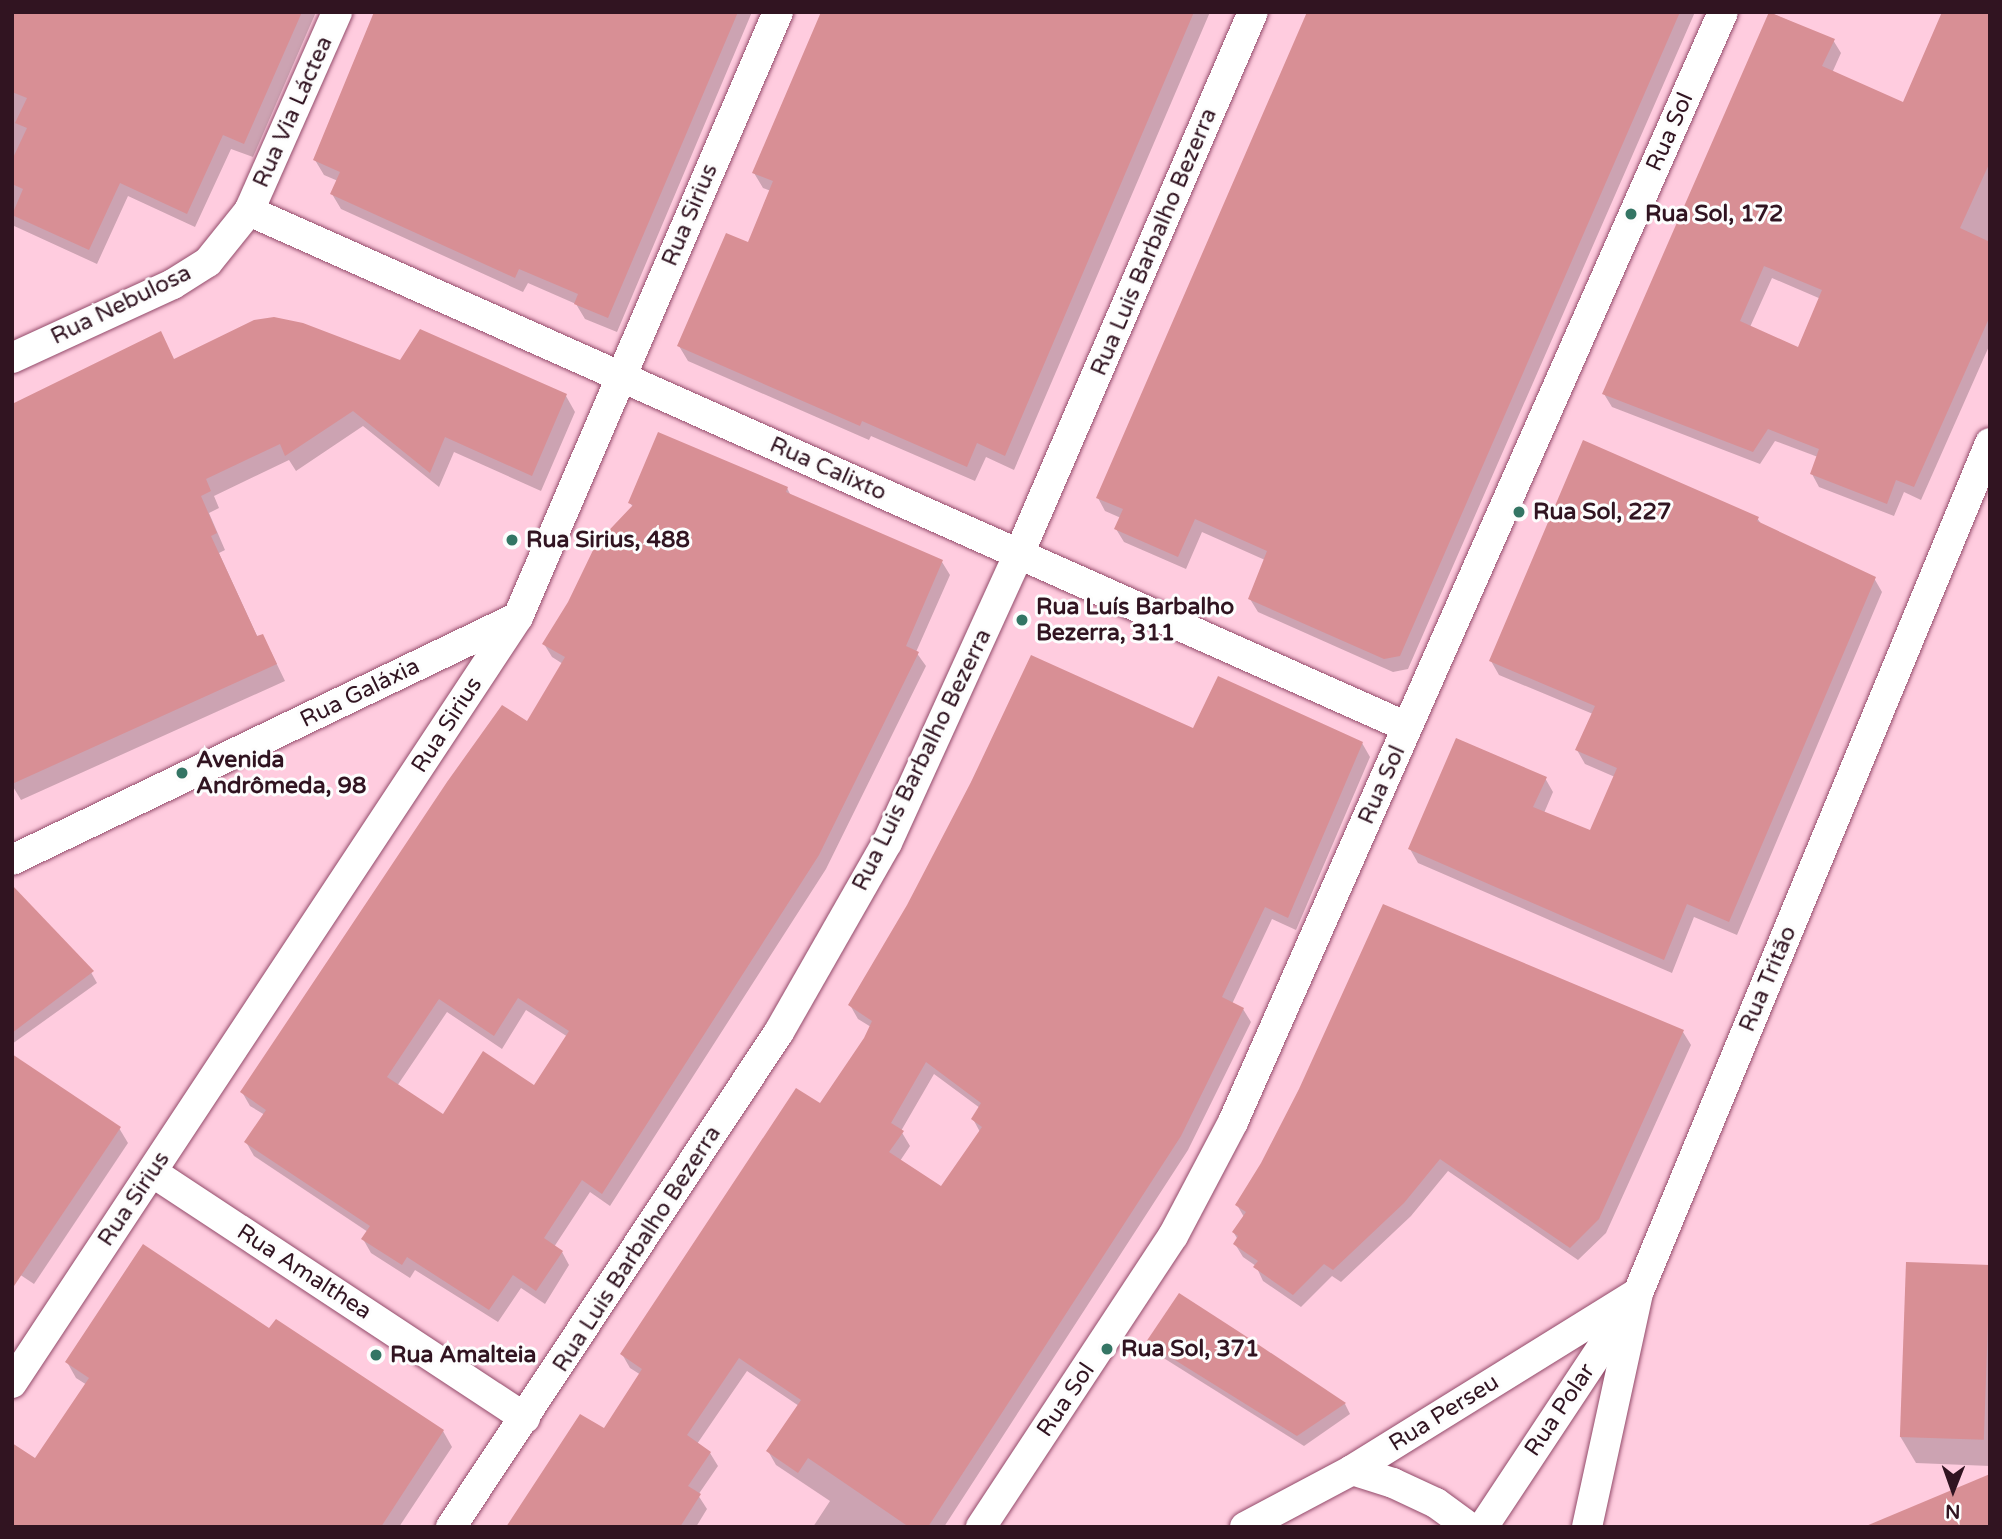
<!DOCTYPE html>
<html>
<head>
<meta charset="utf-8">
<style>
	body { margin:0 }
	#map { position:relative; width:2002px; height:1539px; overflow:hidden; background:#ffccdf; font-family:"Varela Round",sans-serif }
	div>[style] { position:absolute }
	.shadow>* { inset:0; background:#0003 }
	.building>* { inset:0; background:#d88f95; transform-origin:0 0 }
	.roads { filter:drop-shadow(0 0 2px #934b6a) drop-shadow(0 0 2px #934b6a) }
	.minor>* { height:30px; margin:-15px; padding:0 15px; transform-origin:15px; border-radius:15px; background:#fff }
	.dots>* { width:19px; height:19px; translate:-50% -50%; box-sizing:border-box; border:4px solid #fdfdfd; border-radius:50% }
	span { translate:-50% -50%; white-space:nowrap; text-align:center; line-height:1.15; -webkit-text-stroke:6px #fdfdfd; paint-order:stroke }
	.street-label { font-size:23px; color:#311421 }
	.poi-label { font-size:23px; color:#311421; font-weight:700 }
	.left { translate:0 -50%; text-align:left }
	.frame { position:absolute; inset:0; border:14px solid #311421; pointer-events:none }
	.north { position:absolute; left:1918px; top:1455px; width:70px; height:70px; -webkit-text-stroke:5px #fdfdfd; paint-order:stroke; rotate:181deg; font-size:19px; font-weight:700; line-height:28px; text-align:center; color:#311421 }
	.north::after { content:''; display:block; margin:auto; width:24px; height:32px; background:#311421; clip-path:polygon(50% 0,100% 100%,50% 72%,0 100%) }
</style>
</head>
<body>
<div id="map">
	<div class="shadow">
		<i style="clip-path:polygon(12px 12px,316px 12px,253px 157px,231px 149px,195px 227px,128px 196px,97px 264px,12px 225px)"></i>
		<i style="clip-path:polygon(377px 12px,752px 12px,617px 332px,585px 319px,576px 304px,528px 283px,523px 292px,341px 209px,332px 194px,338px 181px,324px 175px,315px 160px)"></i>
		<i style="clip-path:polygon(824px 12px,1210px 12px,1014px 470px,986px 457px,975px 481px,871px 436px,869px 440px,688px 361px,679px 346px,749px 244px,771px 191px,763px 188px,754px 173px)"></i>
		<i style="clip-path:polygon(1310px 12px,1695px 12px,1408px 669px,1393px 672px,1258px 612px,1250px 599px,1265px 560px,1202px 532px,1186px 569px,1124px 542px,1116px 529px,1121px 518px,1105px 511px,1098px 498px)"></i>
		<i style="clip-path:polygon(evenodd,1990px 12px,1990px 344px,1921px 500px,1904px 492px,1894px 516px,1819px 487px,1812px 474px,1818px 457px,1775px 441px,1760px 464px,1612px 407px,1604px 394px,1771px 13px,1833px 40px,1841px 53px,1832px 73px,1904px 104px,1990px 12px,1772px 278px,1821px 299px,1799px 349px,1750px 327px,1772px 278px)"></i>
		<i style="clip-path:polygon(175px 361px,401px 362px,566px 396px,575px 412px,541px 491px,454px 452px,439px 487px,363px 426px,296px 471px,289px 460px,214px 496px,219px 508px,209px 513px,225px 550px,219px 553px,258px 638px,271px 652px,285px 681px,21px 800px,12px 785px,12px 406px)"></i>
		<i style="clip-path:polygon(evenodd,787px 488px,791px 496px,942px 562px,950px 575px,916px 652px,926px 666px,826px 869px,610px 1206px,590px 1192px,554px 1247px,562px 1252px,569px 1265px,545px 1304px,521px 1288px,498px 1322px,415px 1270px,410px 1278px,371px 1253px,363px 1239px,368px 1232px,254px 1156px,246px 1142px,265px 1115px,250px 1106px,242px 1092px,527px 723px,563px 664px,552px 657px,544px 644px,633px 507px,630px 503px,787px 488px,526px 1010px,568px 1037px,534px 1088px,443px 1117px,397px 1086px,447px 1012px,502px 1049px,526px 1010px)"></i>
		<i style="clip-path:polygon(1757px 518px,1762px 525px,1874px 578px,1882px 592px,1737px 935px,1694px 917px,1672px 973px,1418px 863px,1410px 849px,1545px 778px,1553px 792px,1544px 813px,1591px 832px,1615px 777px,1585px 764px,1577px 750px,1593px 714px,1499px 675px,1491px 661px)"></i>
		<i style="clip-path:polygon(evenodd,1193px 731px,1362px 743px,1370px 757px,1296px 930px,1272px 919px,1232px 1004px,1243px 1009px,1251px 1022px,1188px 1150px,944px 1527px,813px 1527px,830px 1501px,776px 1465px,768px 1451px,799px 1406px,747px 1371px,697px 1444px,710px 1453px,718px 1466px,698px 1495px,707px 1509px,696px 1527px,507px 1527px,604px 1431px,641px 1375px,630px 1368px,622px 1354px,820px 1105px,865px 1039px,871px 1027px,858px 1019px,850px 1005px,1193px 731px,934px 1074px,980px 1108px,973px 1119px,980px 1132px,942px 1188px,900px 1161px,910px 1146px,901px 1131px,934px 1074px)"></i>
		<i style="clip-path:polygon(12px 893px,88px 967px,97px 983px,12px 1044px)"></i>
		<i style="clip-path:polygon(1683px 1032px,1691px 1045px,1606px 1233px,1578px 1260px,1448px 1171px,1411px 1216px,1341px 1282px,1332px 1276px,1301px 1307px,1263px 1281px,1256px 1266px,1243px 1257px,1235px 1244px,1238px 1240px,1234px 1233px,1244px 1217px,1237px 1205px)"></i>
		<i style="clip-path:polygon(119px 1128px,128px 1143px,34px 1284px,13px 1270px)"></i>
		<i style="clip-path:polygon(1990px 1267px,1990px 1466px,1916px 1463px,1900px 1436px)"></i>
		<i style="clip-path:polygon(1179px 1295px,1345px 1404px,1350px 1414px,1304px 1446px,1154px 1352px,1148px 1342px)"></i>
		<i style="clip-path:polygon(270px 1331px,443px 1431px,452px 1447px,399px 1527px,12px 1527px,36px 1460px,87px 1385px,76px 1378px,67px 1362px)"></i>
	</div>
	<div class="building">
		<i style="clip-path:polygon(12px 12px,302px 12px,244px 144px,223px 135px,187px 214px,120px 183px,89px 250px,12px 215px,23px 189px,12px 184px,12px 160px,27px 128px,15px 123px,27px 98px,12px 92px)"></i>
		<i style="clip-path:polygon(374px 12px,738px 12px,608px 318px,574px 304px,578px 294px,519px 269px,515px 278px,330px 194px,340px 172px,313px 160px)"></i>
		<i style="clip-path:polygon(821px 12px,1194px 12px,1005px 456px,977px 443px,967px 467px,862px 421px,860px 426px,677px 346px,726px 233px,748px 242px,773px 181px,752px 173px)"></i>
		<i style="clip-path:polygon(1307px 12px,1680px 12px,1400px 656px,1384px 659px,1248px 599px,1267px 551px,1195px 519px,1178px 557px,1114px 529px,1123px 509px,1096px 498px)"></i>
		<i style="clip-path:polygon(evenodd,1769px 12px,1835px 39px,1822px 66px,1903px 102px,1942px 12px,1990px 12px,1990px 162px,1960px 228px,1990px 242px,1990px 316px,1914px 487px,1896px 480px,1887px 504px,1810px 474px,1819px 449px,1768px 429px,1753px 452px,1602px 394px,1769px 12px,1764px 266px,1822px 290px,1798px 347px,1740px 321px,1764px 266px)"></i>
		<i style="clip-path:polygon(274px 317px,303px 323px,400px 360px,420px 329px,567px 394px,532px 476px,445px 437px,430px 473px,353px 411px,285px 456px,280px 444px,206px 479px,211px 491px,201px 496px,217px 533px,211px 536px,257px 636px,263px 634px,277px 664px,12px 784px,12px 404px,161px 331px,174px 359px,254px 320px)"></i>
		<i style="clip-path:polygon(evenodd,658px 432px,788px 487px,786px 492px,943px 560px,906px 646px,919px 652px,819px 855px,602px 1194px,582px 1180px,544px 1238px,563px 1251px,536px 1291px,513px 1275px,489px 1310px,407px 1257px,402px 1265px,361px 1239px,370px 1226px,244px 1142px,266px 1110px,240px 1092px,447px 782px,502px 705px,527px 721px,565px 657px,542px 644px,568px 602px,596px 544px,633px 505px,628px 503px,658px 432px,518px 998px,569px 1031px,534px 1085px,483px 1051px,443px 1114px,387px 1077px,439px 999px,494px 1036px,518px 998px)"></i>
		<i style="clip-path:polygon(1583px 440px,1759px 517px,1757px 521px,1876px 577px,1729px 922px,1687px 904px,1664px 960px,1408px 849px,1456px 738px,1547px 777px,1533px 807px,1590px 830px,1617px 768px,1575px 750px,1595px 706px,1489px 661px)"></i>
		<i style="clip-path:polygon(evenodd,1031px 655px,1193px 728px,1218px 676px,1363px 742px,1288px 918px,1265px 907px,1222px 997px,1244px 1008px,1181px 1136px,928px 1527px,909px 1527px,808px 1458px,798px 1473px,766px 1451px,801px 1400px,739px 1358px,687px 1435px,711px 1452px,688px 1486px,701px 1494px,680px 1527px,506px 1527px,580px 1414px,604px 1428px,642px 1369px,620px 1354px,796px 1088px,820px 1103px,864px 1038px,872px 1021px,848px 1005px,907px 905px,971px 782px,1031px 655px,926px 1062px,981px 1103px,971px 1119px,982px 1127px,941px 1186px,889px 1152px,904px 1131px,891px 1123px,926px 1062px)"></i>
		<i style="clip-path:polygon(12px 885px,94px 971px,12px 1033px)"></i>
		<i style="clip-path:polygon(1383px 904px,1684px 1030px,1599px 1219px,1570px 1248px,1440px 1159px,1404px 1203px,1333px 1270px,1324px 1264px,1293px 1295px,1253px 1267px,1258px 1261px,1233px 1244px,1238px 1236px,1232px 1232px,1246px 1212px,1235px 1205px,1261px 1163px,1299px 1089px)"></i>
		<i style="clip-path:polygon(12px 1054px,121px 1127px,12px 1289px)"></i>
		<i style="clip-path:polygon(143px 1244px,269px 1328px,276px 1319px,444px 1430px,381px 1527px,12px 1527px,12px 1443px,35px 1458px,89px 1378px,65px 1362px)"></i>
		<i style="left:1906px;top:1262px;width:84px;height:175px;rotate:2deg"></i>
		<i style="clip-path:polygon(1179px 1293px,1244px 1335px,1346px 1403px,1297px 1436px,1146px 1342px)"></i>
		<i style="clip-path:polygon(1990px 1474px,1990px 1527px,1866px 1527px,1866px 1526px)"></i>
	</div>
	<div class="roads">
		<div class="minor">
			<i style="left:249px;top:211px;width:1268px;rotate:24.02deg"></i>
			<i style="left:12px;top:358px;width:177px;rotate:-24.7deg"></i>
			<i style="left:173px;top:284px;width:41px;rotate:-32.2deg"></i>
			<i style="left:208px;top:262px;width:65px;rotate:-51.2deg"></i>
			<i style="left:249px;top:211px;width:218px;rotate:-66.1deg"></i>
			<i style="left:12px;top:860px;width:561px;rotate:-25.65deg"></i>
			<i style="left:152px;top:1172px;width:447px;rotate:33.4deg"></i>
			<i style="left:12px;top:1383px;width:918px;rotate:-56.55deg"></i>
			<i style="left:518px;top:617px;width:659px;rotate:-66.74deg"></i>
			<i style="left:1352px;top:1470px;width:43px;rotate:17.6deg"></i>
			<i style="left:1393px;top:1483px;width:47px;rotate:24.9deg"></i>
			<i style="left:1436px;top:1503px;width:41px;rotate:36deg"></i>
			<i style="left:451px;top:1527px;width:594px;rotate:-56.47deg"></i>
			<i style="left:779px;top:1032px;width:218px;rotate:-60.3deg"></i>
			<i style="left:887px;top:843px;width:318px;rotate:-65.5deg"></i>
			<i style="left:1019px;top:554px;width:590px;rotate:-66.65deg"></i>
			<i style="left:981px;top:1527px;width:349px;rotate:-56.6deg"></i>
			<i style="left:1173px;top:1236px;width:129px;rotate:-62.2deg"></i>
			<i style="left:1233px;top:1122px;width:1213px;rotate:-66.18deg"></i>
			<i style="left:1245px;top:1527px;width:121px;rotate:-28deg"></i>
			<i style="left:1352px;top:1470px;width:336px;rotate:-31.8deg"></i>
			<i style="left:1483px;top:1527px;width:263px;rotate:-56.5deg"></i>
			<i style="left:1587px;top:1527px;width:239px;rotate:-77.7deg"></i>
			<i style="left:1638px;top:1293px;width:920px;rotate:-67.5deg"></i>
		</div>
	</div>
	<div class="dots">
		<i style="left:1631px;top:214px;background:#347564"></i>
		<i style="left:1519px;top:512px;background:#347564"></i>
		<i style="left:512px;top:540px;background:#347564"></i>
		<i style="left:1022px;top:620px;background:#347564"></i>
		<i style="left:182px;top:773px;background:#347564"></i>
		<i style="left:1107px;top:1349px;background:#347564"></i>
		<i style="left:376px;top:1355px;background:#347564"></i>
	</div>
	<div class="street-label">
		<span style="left:293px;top:112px;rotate:-66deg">Rua Via Láctea</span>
		<span style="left:1670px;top:132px;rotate:-66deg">Rua Sol</span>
		<span style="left:690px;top:215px;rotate:-67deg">Rua Sirius</span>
		<span style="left:1154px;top:242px;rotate:-67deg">Rua Luis Barbalho Bezerra</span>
		<span style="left:121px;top:305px;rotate:-26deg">Rua Nebulosa</span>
		<span style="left:828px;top:469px;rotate:24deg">Rua Calixto</span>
		<span style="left:360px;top:693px;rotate:-26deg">Rua Galáxia</span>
		<span style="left:447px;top:725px;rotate:-57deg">Rua Sirius</span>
		<span style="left:922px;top:760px;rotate:-64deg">Rua Luis Barbalho Bezerra</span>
		<span style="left:1382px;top:785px;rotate:-66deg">Rua Sol</span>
		<span style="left:1768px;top:979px;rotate:-67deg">Rua Tritão</span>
		<span style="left:134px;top:1199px;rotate:-56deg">Rua Sirius</span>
		<span style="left:637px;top:1249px;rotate:-57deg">Rua Luis Barbalho Bezerra</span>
		<span style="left:304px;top:1272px;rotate:33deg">Rua Amalthea</span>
		<span style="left:1066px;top:1400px;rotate:-56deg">Rua Sol</span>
		<span style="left:1560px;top:1410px;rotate:-56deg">Rua Polar</span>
		<span style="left:1444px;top:1413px;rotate:-32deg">Rua Perseu</span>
	</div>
	<div class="poi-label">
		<span class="left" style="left:1645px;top:214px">Rua Sol, 172</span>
		<span class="left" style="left:1533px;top:512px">Rua Sol, 227</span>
		<span class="left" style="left:526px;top:540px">Rua Sirius, 488</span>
		<span class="left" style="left:1036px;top:620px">Rua Luís Barbalho<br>Bezerra, 311</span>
		<span class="left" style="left:196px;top:773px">Avenida<br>Andrômeda, 98</span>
		<span class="left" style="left:1121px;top:1349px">Rua Sol, 371</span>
		<span class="left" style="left:390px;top:1355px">Rua Amalteia</span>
	</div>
	<div class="frame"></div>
	<div class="north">N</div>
</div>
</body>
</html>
